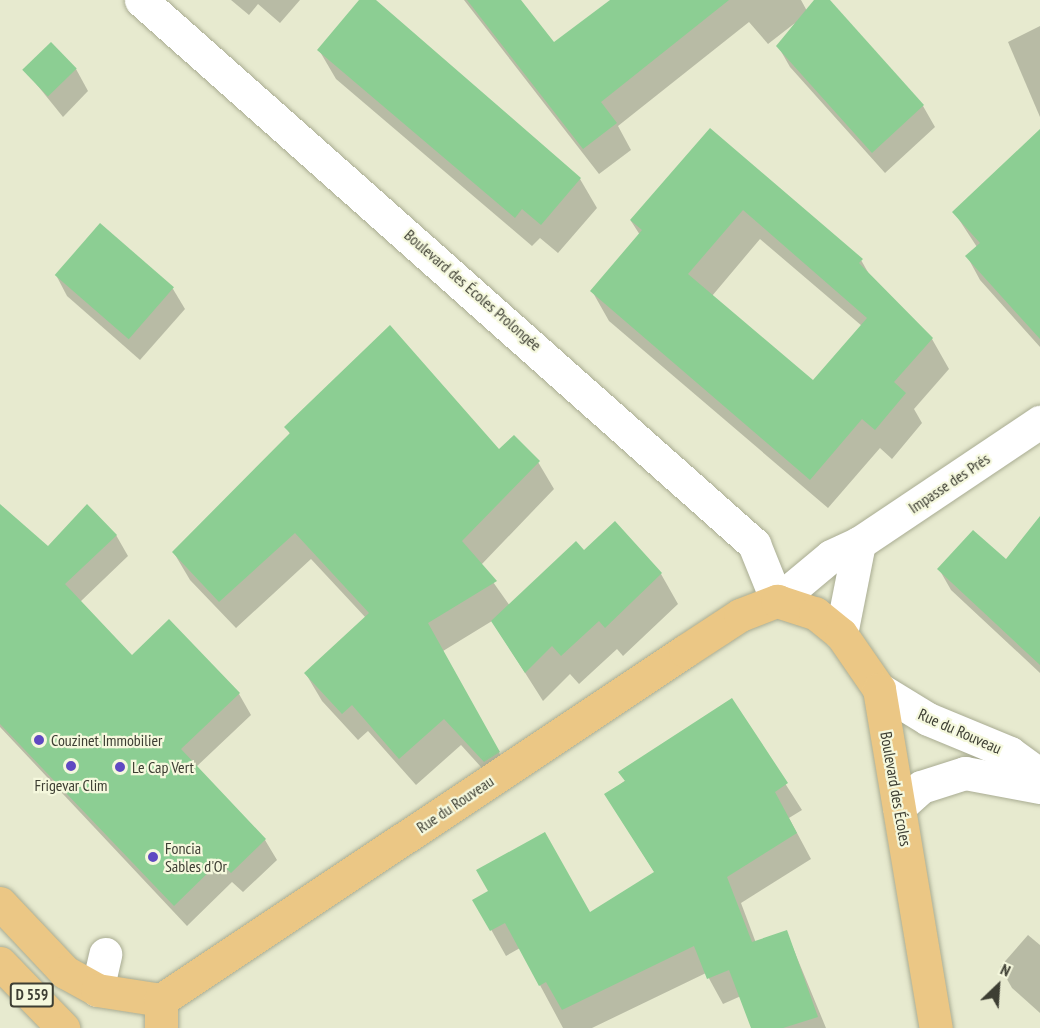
<!DOCTYPE html>
<html>
<head>
<meta charset="utf-8">
<style>
	body { margin:0 }
	#map { position:relative; width:1040px; height:1028px; overflow:hidden; background:#e7eacf; font-family:"PT Sans Narrow",sans-serif }
	div>[style] { position:absolute }
	.shadow>* { inset:0; background:#0003 }
	.building>* { inset:0; background:#8cce93; transform-origin:0 0 }
	.roads { filter:drop-shadow(0 0 2px #a9ac92) drop-shadow(0 0 2px #a9ac92) }
	.minor>* { height:33px; margin:-16.5px; padding:0 16.5px; transform-origin:16.5px; border-radius:16.5px; background:#fff }
	.major>* { height:33px; margin:-16.5px; padding:0 16.5px; transform-origin:16.5px; border-radius:16.5px; background:#ebc785 }
	.dots>* { width:16px; height:16px; translate:-50% -50%; box-sizing:border-box; border:3px solid #f5f8dd; border-radius:50% }
	span { translate:-50% -50%; white-space:nowrap; text-align:center; line-height:1.15; -webkit-text-stroke:4.5px #f5f8dd; paint-order:stroke }
	.shield-label span { padding:2px 4px; background:#f5f8dd; border:2px solid; border-radius:4px; -webkit-text-stroke-width:0 }
	.shield-label { font-size:15px; color:#3d3e33; font-weight:700 }
	.street-label { font-size:16px; color:#3d3e33 }
	.poi-label { font-size:16px; color:#3d3e33 }
	.left { translate:0 -50%; text-align:left }
	.north { position:absolute; left:968px; top:956px; width:60px; height:60px; -webkit-text-stroke:4px #f5f8dd; paint-order:stroke; rotate:25deg; font-size:16px; font-weight:700; line-height:24px; text-align:center; color:#3d3e33 }
	.north::after { content:''; display:block; margin:auto; width:21px; height:27px; background:#3d3e33; clip-path:polygon(50% 0,100% 100%,50% 72%,0 100%) }
</style>
</head>
<body>
<div id="map">
	<div class="shadow">
		<i style="clip-path:polygon(231px 0,300px 0,280px 23px,258px 4px,249px 15px)"></i>
		<i style="clip-path:polygon(361px 0,373px 0,580px 179px,597px 208px,558px 253px,540px 238px,532px 246px,336px 79px,319px 50px)"></i>
		<i style="clip-path:polygon(464px 0,520px 0,554px 44px,611px 0,801px 0,807px 11px,816px 0,828px 0,923px 106px,935px 127px,885px 173px,790px 67px,778px 46px,795px 23px,768px 44px,749px 22px,618px 126px,631px 150px,599px 174px)"></i>
		<i style="clip-path:polygon(1040px 26px,1040px 117px,1008px 42px)"></i>
		<i style="clip-path:polygon(76px 69px,88px 91px,63px 117px,25px 70px)"></i>
		<i style="clip-path:polygon(evenodd,710px 130px,861px 260px,873px 281px,932px 339px,949px 369px,914px 409px,922px 423px,892px 459px,880px 448px,828px 508px,609px 321px,592px 291px,640px 235px,631px 221px,710px 130px,760px 239px,862px 326px,813px 382px,712px 296px,760px 239px)"></i>
		<i style="clip-path:polygon(1040px 131px,1040px 347px,980px 280px,967px 256px,977px 247px,954px 212px)"></i>
		<i style="clip-path:polygon(101px 225px,173px 289px,185px 309px,140px 360px,67px 296px,56px 275px)"></i>
		<i style="clip-path:polygon(286px 427px,499px 451px,538px 462px,554px 489px,481px 565px,510px 606px,584px 552px,661px 574px,678px 604px,623px 656px,617px 649px,579px 684px,570px 674px,543px 701px,492px 621px,443px 651px,514px 780px,501px 789px,461px 745px,416px 785px,368px 731px,358px 740px,322px 701px,306px 674px,366px 618px,311px 559px,236px 628px,190px 580px,174px 553px,290px 434px)"></i>
		<i style="clip-path:polygon(0 506px,49px 548px,116px 535px,128px 556px,80px 602px,132px 657px,169px 622px,239px 694px,251px 715px,196px 767px,265px 840px,277px 860px,243px 892px,232px 882px,187px 926px,0 727px)"></i>
		<i style="clip-path:polygon(1040px 540px,1040px 673px,951px 590px,939px 569px,1006px 561px)"></i>
		<i style="clip-path:polygon(732px 700px,802px 810px,789px 818px,811px 859px,741px 903px,756px 943px,786px 931px,826px 1028px,753px 1028px,741px 996px,723px 1004px,706px 973px,592px 1028px,563px 1028px,520px 948px,506px 956px,475px 901px,590px 914px,655px 873px,606px 795px)"></i>
		<i style="clip-path:polygon(1028px 935px,1040px 945px,1040px 1013px,1012px 988px,1000px 967px)"></i>
	</div>
	<div class="building">
		<i style="clip-path:polygon(359px 0,376px 0,581px 178px,541px 225px,522px 209px,515px 218px,317px 50px)"></i>
		<i style="clip-path:polygon(467px 0,521px 0,554px 42px,610px 0,729px 0,601px 102px,617px 123px,583px 149px)"></i>
		<i style="clip-path:polygon(814px 0,830px 0,924px 105px,872px 153px,776px 46px)"></i>
		<i style="left:51px;top:42px;width:37px;height:40px;rotate:46deg"></i>
		<i style="clip-path:polygon(evenodd,710px 128px,863px 259px,859px 263px,933px 338px,894px 382px,906px 393px,875px 430px,862px 419px,810px 480px,590px 291px,642px 230px,630px 220px,710px 128px,743px 210px,867px 318px,813px 380px,688px 274px,743px 210px)"></i>
		<i style="clip-path:polygon(1040px 129px,1040px 339px,965px 256px,980px 243px,952px 212px)"></i>
		<i style="left:100px;top:223px;width:98px;height:69px;rotate:41deg"></i>
		<i style="clip-path:polygon(390px 325px,499px 449px,514px 435px,540px 461px,462px 541px,497px 581px,428px 623px,500px 752px,484px 762px,444px 719px,399px 759px,352px 705px,342px 714px,304px 673px,369px 613px,295px 533px,219px 602px,172px 552px,290px 433px,284px 427px)"></i>
		<i style="clip-path:polygon(0 504px,48px 546px,87px 504px,117px 535px,65px 584px,132px 655px,169px 619px,240px 693px,181px 749px,266px 839px,231px 873px,219px 862px,174px 906px,0 724px)"></i>
		<i style="clip-path:polygon(1040px 516px,1040px 665px,937px 569px,973px 530px,1006px 559px)"></i>
		<i style="clip-path:polygon(615px 521px,662px 573px,605px 628px,599px 621px,561px 656px,552px 646px,525px 673px,491px 621px,576px 541px,584px 550px)"></i>
		<i style="clip-path:polygon(732px 698px,788px 783px,775px 792px,797px 833px,727px 877px,752px 942px,787px 930px,818px 1017px,783px 1028px,751px 1028px,729px 970px,707px 979px,694px 946px,562px 1010px,546px 982px,539px 986px,505px 923px,490px 931px,472px 900px,488px 891px,476px 870px,545px 832px,590px 912px,654px 872px,604px 794px,625px 781px,618px 772px)"></i>
	</div>
	<div class="roads">
		<div class="minor">
			<i style="left:141px;top:0;width:820px;rotate:41.59deg"></i>
			<i style="left:754px;top:544px;width:61px;rotate:68deg"></i>
			<i style="left:777px;top:601px;width:70px;rotate:-39.8deg"></i>
			<i style="left:831px;top:556px;width:31px;rotate:-25deg"></i>
			<i style="left:859px;top:543px;width:218px;rotate:-33.8deg"></i>
			<i style="left:841px;top:634px;width:93px;rotate:-78.8deg"></i>
			<i style="left:879px;top:689px;width:57px;rotate:31.5deg"></i>
			<i style="left:928px;top:719px;width:89px;rotate:22.5deg"></i>
			<i style="left:1010px;top:753px;width:37px;rotate:36deg"></i>
			<i style="left:899px;top:807px;width:30px;rotate:-42deg"></i>
			<i style="left:921px;top:787px;width:46px;rotate:-17.7deg"></i>
			<i style="left:965px;top:773px;width:76px;rotate:10.6deg"></i>
			<i style="left:97px;top:990px;width:37px;rotate:-77deg"></i>
		</div>
		<div class="major">
			<i style="left:0;top:903px;width:95px;rotate:46.7deg"></i>
			<i style="left:65px;top:972px;width:37px;rotate:29deg"></i>
			<i style="left:97px;top:990px;width:65px;rotate:8.9deg"></i>
			<i style="left:0;top:963px;width:91px;rotate:45.9deg"></i>
			<i style="left:161px;top:1000px;width:630px;rotate:-33.66deg"></i>
			<i style="left:685px;top:651px;width:66px;rotate:-33.2deg"></i>
			<i style="left:740px;top:615px;width:40px;rotate:-21deg"></i>
			<i style="left:777px;top:601px;width:40px;rotate:18deg"></i>
			<i style="left:815px;top:613px;width:33px;rotate:39deg"></i>
			<i style="left:841px;top:634px;width:67px;rotate:55.4deg"></i>
			<i style="left:879px;top:689px;width:344px;rotate:80.5deg"></i>
			<i style="left:161px;top:1000px;width:28px;rotate:90deg"></i>
		</div>
	</div>
	<div class="dots">
		<i style="left:39px;top:740px;background:#5f49c2"></i>
		<i style="left:71px;top:766px;background:#5f49c2"></i>
		<i style="left:120px;top:767px;background:#5f49c2"></i>
		<i style="left:153px;top:857px;background:#5f49c2"></i>
	</div>
	<div class="shield-label">
		<span style="left:32px;top:995px">D 559</span>
	</div>
	<div class="street-label">
		<span style="left:473px;top:290px;rotate:41deg">Boulevard des Écoles Prolongée</span>
		<span style="left:949px;top:483px;rotate:-34deg">Impasse des Prés</span>
		<span style="left:960px;top:731px;rotate:24deg">Rue du Rouveau</span>
		<span style="left:896px;top:789px;rotate:80deg">Boulevard des Écoles</span>
		<span style="left:455px;top:804px;rotate:-34deg">Rue du Rouveau</span>
	</div>
	<div class="poi-label">
		<span class="left" style="left:51px;top:740px">Couzinet Immobilier</span>
		<span class="left" style="left:132px;top:767px">Le Cap Vert</span>
		<span style="left:71px;top:785px">Frigevar Clim</span>
		<span class="left" style="left:165px;top:857px">Foncia<br>Sables d'Or</span>
	</div>
	<div class="north">N</div>
</div>
</body>
</html>
